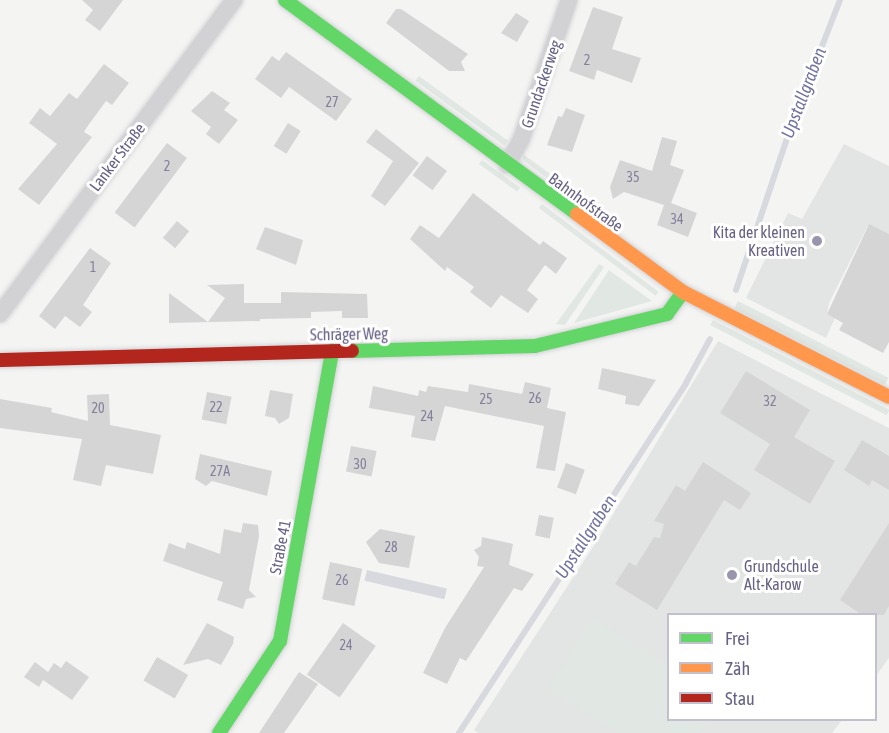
<!DOCTYPE html>
<html>
<head>
<meta charset="utf-8">
<style>
	body { margin:0 }
	#map { position:relative; width:889px; height:733px; overflow:hidden; background:#f4f5f3; font-family:"Asap Condensed",sans-serif }
	div>[style] { position:absolute }
	.built>* { inset:0; background:#e3e5e5 }
	.green>* { inset:0; background:#e1e7e2; transform-origin:0 0 }
	.water>* { inset:0; background:#d8d8df; transform-origin:0 0 }
	.stream>* { height:6px; margin:-3px; padding:0 3px; transform-origin:3px; border-radius:3px; background:#d8d8df }
	.building>* { inset:0; background:#d5d5d6; transform-origin:0 0 }
	.roads { filter:drop-shadow(0 0 2px #d2d2d5) drop-shadow(0 0 2px #d2d2d5) }
	.street>* { height:16px; margin:-8px; padding:0 8px; transform-origin:8px; border-radius:8px; background:#d2d2d4 }
	.fast>* { height:14px; margin:-7px; padding:0 7px; transform-origin:7px; border-radius:7px; background:#63d668 }
	.slow>* { height:14px; margin:-7px; padding:0 7px; transform-origin:7px; border-radius:7px; background:#ff974d }
	.jam>* { height:14px; margin:-7px; padding:0 7px; transform-origin:7px; border-radius:7px; background:#b3261e }
	.dots>* { width:16px; height:16px; translate:-50% -50%; box-sizing:border-box; border:3px solid #fff; border-radius:50% }
	span { translate:-50% -50%; white-space:nowrap; text-align:center; line-height:1.15; -webkit-text-stroke:6px #fff; paint-order:stroke }
	.number-label { font-size:14px; color:#827f9a }
	.number-label span { -webkit-text-stroke-width:0 }
	.street-label { font-size:16px; color:#666286 }
	.poi-label { font-size:16px; color:#666286 }
	.right { translate:-100% -50%; text-align:right }
	.left { translate:0 -50%; text-align:left }
	.water-label { font-size:18px; color:#7173a0; font-style:italic }
	.legend { position:absolute; left:667px; top:613px; width:210px; height:108px; box-sizing:border-box; background:#fff; border:2px solid #c2c0cf; margin:0; padding:8px 10px; list-style:none; font-size:18px; color:#666286 }
	.legend li { display:flex; align-items:center; gap:12px; height:30px }
	.legend b { width:30px; border:2px solid #c2c0cf }
</style>
</head>
<body>
<div id="map">
	<div class="built">
		<i style="clip-path:polygon(844px 144px,889px 166px,889px 234px,868px 225px,829px 303px,827px 314px,835px 318px,826px 338px,746px 298px,788px 213px,802px 219px)"></i>
		<i style="clip-path:polygon(718px 341px,889px 428px,889px 658px,876px 676px,876px 614px,668px 614px,668px 720px,842px 720px,832px 733px,478px 733px,474px 730px,600px 536px)"></i>
	</div>
	<div class="green">
		<i style="left:419px;top:76px;width:110px;height:6px;rotate:36deg"></i>
		<i style="clip-path:polygon(523px 154px,620px 225px,615px 229px,523px 160px)"></i>
		<i style="left:482px;top:160px;width:47px;height:5px;rotate:36deg"></i>
		<i style="left:542px;top:204px;width:146px;height:5px;rotate:37deg"></i>
		<i style="clip-path:polygon(599px 264px,604px 267px,565px 325px,556px 324px)"></i>
		<i style="clip-path:polygon(609px 270px,652px 301px,574px 323px)"></i>
		<i style="left:738px;top:301px;width:169px;height:8px;rotate:27deg"></i>
		<i style="left:713px;top:320px;width:198px;height:6px;rotate:27deg"></i>
		<i style="clip-path:polygon(592px 618px,668px 665px,668px 720px,708px 720px,699px 733px,619px 733px,548px 689px)"></i>
	</div>
	<div class="water">
		<i style="left:367px;top:570px;width:82px;height:11px;rotate:13deg"></i>
	</div>
	<div class="stream">
		<i style="left:736px;top:290px;width:182px;rotate:-71.4deg"></i>
		<i style="left:794px;top:118px;width:127px;rotate:-68.7deg"></i>
		<i style="left:459px;top:733px;width:417px;rotate:-57deg"></i>
		<i style="left:686px;top:383px;width:50px;rotate:-61.4deg"></i>
	</div>
	<div class="building">
		<i style="clip-path:polygon(82px 0,123px 0,100px 31px,85px 20px,93px 10px)"></i>
		<i style="clip-path:polygon(593px 7px,623px 17px,612px 49px,641px 58px,632px 83px,597px 70px,594px 80px,569px 71px)"></i>
		<i style="clip-path:polygon(396px 9px,401px 9px,468px 54px,461px 62px,465px 71px,449px 71px,386px 23px)"></i>
		<i style="clip-path:polygon(516px 13px,529px 21px,517px 42px,501px 33px)"></i>
		<i style="clip-path:polygon(286px 52px,352px 99px,336px 121px,289px 87px,281px 98px,255px 79px,272px 56px,279px 61px)"></i>
		<i style="clip-path:polygon(104px 64px,129px 83px,112px 105px,106px 101px,87px 127px,84px 132px,92px 137px,39px 205px,18px 189px,57px 144px,29px 123px,40px 108px,50px 116px,69px 93px,77px 99px)"></i>
		<i style="clip-path:polygon(212px 91px,230px 103px,224px 110px,238px 120px,219px 144px,206px 134px,211px 127px,191px 111px)"></i>
		<i style="clip-path:polygon(566px 108px,585px 115px,572px 152px,547px 145px,558px 116px,562px 117px)"></i>
		<i style="left:288px;top:123px;width:15px;height:27px;rotate:32deg"></i>
		<i style="clip-path:polygon(376px 129px,419px 163px,385px 206px,371px 196px,393px 161px,366px 142px)"></i>
		<i style="clip-path:polygon(662px 137px,677px 141px,670px 165px,684px 170px,671px 203px,697px 213px,688px 237px,657px 225px,664px 205px,624px 192px,613px 199px,610px 187px,620px 160px,652px 171px)"></i>
		<i style="left:167px;top:143px;width:25px;height:87px;rotate:37deg"></i>
		<i style="left:427px;top:156px;width:25px;height:24px;rotate:37deg"></i>
		<i style="clip-path:polygon(473px 193px,540px 245px,543px 241px,567px 258px,556px 274px,545px 265px,527px 290px,538px 299px,528px 313px,501px 295px,491px 308px,470px 292px,474px 287px,447px 267px,445px 271px,410px 239px,420px 225px,439px 238px)"></i>
		<i style="left:177px;top:221px;width:16px;height:22px;rotate:40deg"></i>
		<i style="clip-path:polygon(869px 224px,889px 234px,889px 342px,883px 353px,839px 330px,843px 323px,827px 314px)"></i>
		<i style="clip-path:polygon(265px 227px,303px 240px,296px 265px,256px 249px)"></i>
		<i style="clip-path:polygon(90px 248px,111px 263px,83px 305px,92px 312px,80px 327px,65px 316px,55px 329px,39px 316px)"></i>
		<i style="clip-path:polygon(244px 284px,244px 303px,281px 303px,281px 292px,367px 294px,368px 318px,342px 318px,342px 311px,311px 312px,311px 318px,260px 319px,260px 321px,169px 323px,169px 293px,208px 322px,225px 298px,207px 285px)"></i>
		<i style="clip-path:polygon(602px 368px,630px 374px,656px 380px,639px 406px,625px 404px,626px 396px,598px 389px)"></i>
		<i style="clip-path:polygon(746px 371px,810px 410px,794px 437px,835px 461px,810px 504px,754px 470px,770px 444px,720px 413px)"></i>
		<i style="clip-path:polygon(525px 382px,551px 388px,547px 408px,566px 412px,555px 471px,536px 468px,544px 426px,445px 406px,435px 441px,411px 437px,415px 416px,369px 408px,373px 386px,418px 396px,419px 390px,426px 392px,428px 386px,468px 392px,469px 384px,522px 394px)"></i>
		<i style="clip-path:polygon(270px 390px,293px 394px,289px 418px,279px 424px,275px 418px,265px 416px)"></i>
		<i style="left:207px;top:392px;width:25px;height:28px;rotate:11deg"></i>
		<i style="clip-path:polygon(109px 394px,110px 425px,161px 435px,153px 474px,106px 465px,101px 486px,73px 480px,82px 439px,0 428px,0 399px,52px 408px,51px 412px,88px 421px,87px 395px)"></i>
		<i style="clip-path:polygon(862px 440px,889px 456px,889px 490px,872px 480px,869px 486px,844px 470px)"></i>
		<i style="left:351px;top:446px;width:26px;height:26px;rotate:11deg"></i>
		<i style="clip-path:polygon(200px 454px,272px 471px,267px 496px,212px 481px,206px 486px,195px 479px)"></i>
		<i style="clip-path:polygon(703px 462px,751px 493px,740px 510px,724px 500px,657px 610px,615px 584px,629px 562px,636px 566px,654px 537px,660px 538px,664px 524px,654px 521px,676px 485px,685px 491px)"></i>
		<i style="left:566px;top:463px;width:20px;height:26px;rotate:20deg"></i>
		<i style="left:539px;top:515px;width:15px;height:21px;rotate:11deg"></i>
		<i style="clip-path:polygon(243px 523px,258px 525px,259px 536px,249px 590px,256px 597px,246px 599px,243px 609px,217px 600px,223px 582px,163px 561px,169px 543px,185px 549px,187px 542px,220px 554px,224px 529px,241px 533px)"></i>
		<i style="clip-path:polygon(889px 523px,889px 606px,884px 615px,862px 615px,840px 600px)"></i>
		<i style="clip-path:polygon(380px 529px,415px 536px,409px 568px,379px 563px,366px 542px)"></i>
		<i style="clip-path:polygon(482px 537px,513px 544px,509px 565px,534px 574px,522px 591px,514px 588px,466px 661px,460px 658px,447px 684px,423px 673px,445px 628px,484px 567px,477px 566px,479px 557px,474px 550px,481px 546px)"></i>
		<i style="left:330px;top:562px;width:33px;height:38px;rotate:12deg"></i>
		<i style="clip-path:polygon(207px 623px,234px 637px,233px 644px,221px 665px,208px 659px,183px 665px)"></i>
		<i style="left:343px;top:623px;width:40px;height:63px;rotate:35deg"></i>
		<i style="left:157px;top:657px;width:36px;height:27px;rotate:30deg"></i>
		<i style="clip-path:polygon(66px 661px,89px 677px,72px 700px,43px 680px,39px 687px,24px 677px,35px 662px,48px 672px,54px 663px,61px 668px)"></i>
		<i style="clip-path:polygon(299px 672px,318px 684px,284px 733px,259px 733px)"></i>
	</div>
	<div class="roads">
		<div class="street">
			<i style="left:507px;top:165px;width:29px;rotate:-61deg"></i>
			<i style="left:521px;top:140px;width:148px;rotate:-71.1deg"></i>
			<i style="left:0;top:314px;width:392px;rotate:-53.3deg"></i>
		</div>
		<div class="fast">
			<i style="left:285px;top:0;width:362px;rotate:36.2deg"></i>
			<i style="left:352px;top:351px;width:183px;rotate:-1.6deg"></i>
			<i style="left:535px;top:346px;width:136px;rotate:-13.6deg"></i>
			<i style="left:667px;top:314px;width:27px;rotate:-54deg"></i>
			<i style="left:219px;top:733px;width:110px;rotate:-56.5deg"></i>
			<i style="left:280px;top:641px;width:295px;rotate:-79.8deg"></i>
		</div>
		<div class="slow">
			<i style="left:577px;top:214px;width:132px;rotate:36.3deg"></i>
			<i style="left:683px;top:292px;width:231px;rotate:27deg"></i>
		</div>
		<div class="jam">
			<i style="left:0;top:360px;width:352px;rotate:-1.5deg"></i>
		</div>
	</div>
	<div class="dots">
		<i style="left:817px;top:241px;background:#9895ac"></i>
		<i style="left:732px;top:575px;background:#9895ac"></i>
	</div>
	<div class="number-label">
		<span style="left:587px;top:60px">2</span>
		<span style="left:332px;top:102px">27</span>
		<span style="left:167px;top:166px">2</span>
		<span style="left:633px;top:177px">35</span>
		<span style="left:677px;top:219px">34</span>
		<span style="left:93px;top:267px">1</span>
		<span style="left:535px;top:398px">26</span>
		<span style="left:486px;top:399px">25</span>
		<span style="left:770px;top:401px">32</span>
		<span style="left:216px;top:407px">22</span>
		<span style="left:98px;top:408px">20</span>
		<span style="left:427px;top:416px">24</span>
		<span style="left:360px;top:464px">30</span>
		<span style="left:220px;top:471px">27A</span>
		<span style="left:391px;top:547px">28</span>
		<span style="left:342px;top:580px">26</span>
		<span style="left:346px;top:645px">24</span>
	</div>
	<div class="street-label">
		<span style="left:541px;top:84px;rotate:-71deg">Grundackerweg</span>
		<span style="left:117px;top:157px;rotate:-53deg">Lanker Straße</span>
		<span style="left:586px;top:202px;rotate:36deg">Bahnhofstraße</span>
		<span style="left:349px;top:334px;rotate:-1deg">Schräger Weg</span>
		<span style="left:280px;top:547px;rotate:-79deg">Straße 41</span>
	</div>
	<div class="poi-label">
		<span class="right" style="left:805px;top:241px">Kita der kleinen<br>Kreativen</span>
		<span class="left" style="left:744px;top:575px">Grundschule<br>Alt-Karow</span>
	</div>
	<div class="water-label">
		<span style="left:804px;top:93px;rotate:-69deg">Upstallgraben</span>
		<span style="left:586px;top:537px;rotate:-57deg">Upstallgraben</span>
	</div>
	<ul class="legend">
	<li><b style="height:8px;background:#63d668"></b>Frei</li>
	<li><b style="height:8px;background:#ff974d"></b>Zäh</li>
	<li><b style="height:8px;background:#b3261e"></b>Stau</li>
	</ul>
</div>
</body>
</html>
